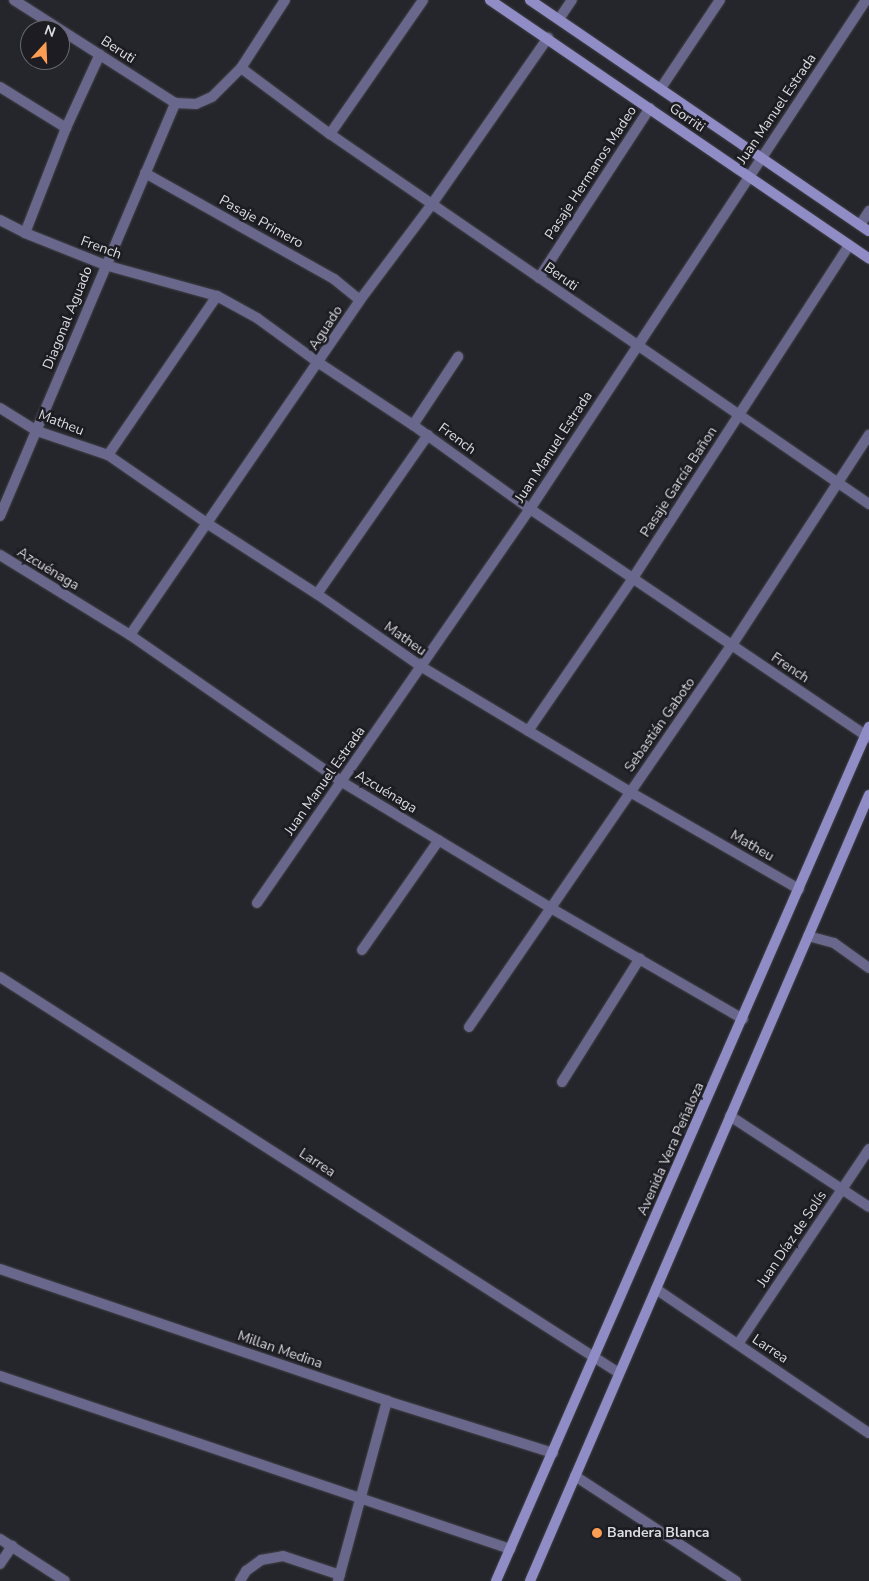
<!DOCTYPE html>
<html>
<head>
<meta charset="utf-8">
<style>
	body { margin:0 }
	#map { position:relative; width:869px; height:1581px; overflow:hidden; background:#25252c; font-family:"Nunito Sans",sans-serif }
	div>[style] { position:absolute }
	.roads { filter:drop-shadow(0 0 1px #424249) drop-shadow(0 0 1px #424249) }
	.pedestrian>* { height:10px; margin:-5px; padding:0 5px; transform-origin:5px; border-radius:5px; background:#69688c }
	.minor>* { height:10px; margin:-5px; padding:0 5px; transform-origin:5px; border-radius:5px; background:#69688c }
	.tertiary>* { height:10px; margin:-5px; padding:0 5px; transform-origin:5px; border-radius:5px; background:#69688c }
	.secondary>* { height:10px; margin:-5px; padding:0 5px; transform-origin:5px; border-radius:5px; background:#908dc6 }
	.dots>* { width:14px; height:14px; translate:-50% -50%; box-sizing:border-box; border:2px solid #1c1c22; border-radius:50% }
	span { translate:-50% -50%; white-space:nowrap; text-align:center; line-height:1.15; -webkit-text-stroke:5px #1c1c22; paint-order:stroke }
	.street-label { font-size:14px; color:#dbdce0 }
	.poi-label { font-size:14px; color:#dbdce0; font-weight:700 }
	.left { translate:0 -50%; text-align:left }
	.north { position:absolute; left:20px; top:20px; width:50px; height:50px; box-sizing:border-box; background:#1c1c22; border:1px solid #68696e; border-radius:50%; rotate:20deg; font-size:14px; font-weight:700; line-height:20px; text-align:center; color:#dbdce0 }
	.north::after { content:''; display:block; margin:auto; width:18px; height:22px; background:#fc9d54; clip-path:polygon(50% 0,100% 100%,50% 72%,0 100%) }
</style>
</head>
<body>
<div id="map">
	<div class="roads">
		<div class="pedestrian">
			<i style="left:0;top:1564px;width:22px;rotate:-56deg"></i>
		</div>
		<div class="minor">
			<i style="left:14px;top:0;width:191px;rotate:32.6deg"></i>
			<i style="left:175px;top:103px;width:21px;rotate:3deg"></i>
			<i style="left:196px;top:104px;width:17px;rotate:-24deg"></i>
			<i style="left:212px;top:97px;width:41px;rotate:-45deg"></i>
			<i style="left:241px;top:68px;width:81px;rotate:-57.1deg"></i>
			<i style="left:559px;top:19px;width:23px;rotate:-56deg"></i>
			<i style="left:241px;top:68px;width:111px;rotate:36.6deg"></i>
			<i style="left:330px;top:134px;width:654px;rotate:34.47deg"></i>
			<i style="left:0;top:87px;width:78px;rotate:31.8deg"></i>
			<i style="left:661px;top:88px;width:106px;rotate:-56.2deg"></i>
			<i style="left:330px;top:134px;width:163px;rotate:-55.2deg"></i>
			<i style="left:145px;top:173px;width:217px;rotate:29.3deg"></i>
			<i style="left:334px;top:279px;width:33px;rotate:39deg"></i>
			<i style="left:0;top:220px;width:28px;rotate:27deg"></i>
			<i style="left:25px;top:233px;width:86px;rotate:21.8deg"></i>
			<i style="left:105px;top:265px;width:116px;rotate:15.5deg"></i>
			<i style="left:217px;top:296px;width:46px;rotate:28.8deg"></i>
			<i style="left:257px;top:318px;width:77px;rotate:36deg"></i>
			<i style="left:319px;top:363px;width:113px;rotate:33.4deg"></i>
			<i style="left:413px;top:425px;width:144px;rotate:35.7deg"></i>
			<i style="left:530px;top:509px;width:409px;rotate:34deg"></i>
			<i style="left:860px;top:225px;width:17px;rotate:-57deg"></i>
			<i style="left:25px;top:233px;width:113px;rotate:-68.7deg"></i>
			<i style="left:66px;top:128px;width:81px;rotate:-65.3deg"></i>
			<i style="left:539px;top:278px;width:203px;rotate:-56.9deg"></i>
			<i style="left:0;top:408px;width:44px;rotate:31.9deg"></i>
			<i style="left:37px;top:431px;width:75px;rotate:18.7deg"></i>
			<i style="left:108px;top:455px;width:121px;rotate:34.6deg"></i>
			<i style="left:208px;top:524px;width:130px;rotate:32.7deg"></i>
			<i style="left:317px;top:594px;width:128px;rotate:34.8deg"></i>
			<i style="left:422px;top:667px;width:243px;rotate:31deg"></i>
			<i style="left:630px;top:792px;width:195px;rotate:29.9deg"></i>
			<i style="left:413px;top:425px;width:82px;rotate:-56.5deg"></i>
			<i style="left:108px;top:455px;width:193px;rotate:-55.6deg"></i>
			<i style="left:0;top:516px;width:449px;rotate:-67deg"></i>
			<i style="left:0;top:555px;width:153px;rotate:31.6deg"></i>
			<i style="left:130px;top:635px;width:258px;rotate:34.7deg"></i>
			<i style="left:342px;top:782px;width:242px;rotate:31.1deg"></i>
			<i style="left:549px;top:907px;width:224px;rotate:30deg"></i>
			<i style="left:317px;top:594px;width:194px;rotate:-55.1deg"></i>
			<i style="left:130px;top:635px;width:406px;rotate:-55.5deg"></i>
			<i style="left:360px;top:300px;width:120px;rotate:-53.1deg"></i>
			<i style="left:432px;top:204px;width:203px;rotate:-55.1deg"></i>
			<i style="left:528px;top:731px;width:186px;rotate:-55.5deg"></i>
			<i style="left:633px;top:578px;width:397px;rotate:-57deg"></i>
			<i style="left:257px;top:903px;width:479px;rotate:-55.3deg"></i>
			<i style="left:530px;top:509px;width:610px;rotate:-56.57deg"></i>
			<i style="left:808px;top:936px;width:27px;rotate:15deg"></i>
			<i style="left:834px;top:943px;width:43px;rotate:35.5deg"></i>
			<i style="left:362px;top:950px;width:134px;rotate:-55deg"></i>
			<i style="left:0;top:977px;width:735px;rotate:32.61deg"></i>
			<i style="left:469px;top:1027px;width:464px;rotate:-55.5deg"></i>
			<i style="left:732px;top:645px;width:251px;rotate:-56.9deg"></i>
			<i style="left:562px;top:1082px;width:146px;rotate:-57.8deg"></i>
			<i style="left:730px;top:1116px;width:166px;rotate:33.2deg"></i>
			<i style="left:0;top:1269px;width:409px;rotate:18.8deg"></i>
			<i style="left:387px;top:1401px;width:174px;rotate:17.4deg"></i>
			<i style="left:656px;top:1289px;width:257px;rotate:34.1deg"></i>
			<i style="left:738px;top:1344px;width:235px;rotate:-56.1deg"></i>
			<i style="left:0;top:1376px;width:539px;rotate:18.74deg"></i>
			<i style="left:575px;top:1476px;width:192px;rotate:33.1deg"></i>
			<i style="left:240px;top:1581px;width:12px;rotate:-59deg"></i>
			<i style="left:246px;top:1571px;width:19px;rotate:-36deg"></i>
			<i style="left:261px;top:1560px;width:22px;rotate:-10deg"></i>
			<i style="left:283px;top:1556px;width:60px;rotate:18.4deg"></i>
			<i style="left:338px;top:1581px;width:187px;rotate:-74.8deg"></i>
		</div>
		<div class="tertiary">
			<i style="left:0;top:1539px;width:77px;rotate:32.9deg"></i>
		</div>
		<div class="secondary">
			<i style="left:490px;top:0;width:459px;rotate:34.3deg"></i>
			<i style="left:530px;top:0;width:410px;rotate:34.3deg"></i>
			<i style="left:496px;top:1581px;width:932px;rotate:-66.41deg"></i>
			<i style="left:530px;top:1581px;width:856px;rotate:-66.67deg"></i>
		</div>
	</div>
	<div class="dots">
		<i style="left:597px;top:1533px;background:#fc9d54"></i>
	</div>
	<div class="street-label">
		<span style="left:118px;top:50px;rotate:33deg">Beruti</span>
		<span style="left:777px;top:109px;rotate:-56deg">Juan Manuel Estrada</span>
		<span style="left:687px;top:118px;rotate:34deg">Gorriti</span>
		<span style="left:591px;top:173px;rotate:-57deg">Pasaje Hermanos Madeo</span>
		<span style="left:261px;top:222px;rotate:29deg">Pasaje Primero</span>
		<span style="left:101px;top:248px;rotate:20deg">French</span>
		<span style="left:561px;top:277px;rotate:35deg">Beruti</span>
		<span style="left:68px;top:318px;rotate:-68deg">Diagonal Aguado</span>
		<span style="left:326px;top:328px;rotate:-57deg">Aguado</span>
		<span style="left:61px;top:423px;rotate:21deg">Matheu</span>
		<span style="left:457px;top:439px;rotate:36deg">French</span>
		<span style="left:554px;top:447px;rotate:-57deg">Juan Manuel Estrada</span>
		<span style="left:679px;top:482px;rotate:-57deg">Pasaje García Bañon</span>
		<span style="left:48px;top:569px;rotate:31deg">Azcuénaga</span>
		<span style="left:405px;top:639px;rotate:35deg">Matheu</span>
		<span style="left:790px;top:668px;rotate:34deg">French</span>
		<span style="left:660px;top:725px;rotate:-55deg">Sebastián Gaboto</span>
		<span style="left:325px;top:781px;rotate:-55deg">Juan Manuel Estrada</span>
		<span style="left:386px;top:792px;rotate:31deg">Azcuénaga</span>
		<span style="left:752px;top:846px;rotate:30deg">Matheu</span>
		<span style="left:671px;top:1149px;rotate:-66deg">Avenida Vera Peñaloza</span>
		<span style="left:317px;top:1163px;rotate:33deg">Larrea</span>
		<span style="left:792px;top:1239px;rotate:-56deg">Juan Díaz de Solís</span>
		<span style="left:770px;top:1349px;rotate:34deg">Larrea</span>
		<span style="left:280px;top:1350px;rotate:19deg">Millan Medina</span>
	</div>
	<div class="poi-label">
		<span class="left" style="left:607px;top:1533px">Bandera Blanca</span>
	</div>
	<div class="north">N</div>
</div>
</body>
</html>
